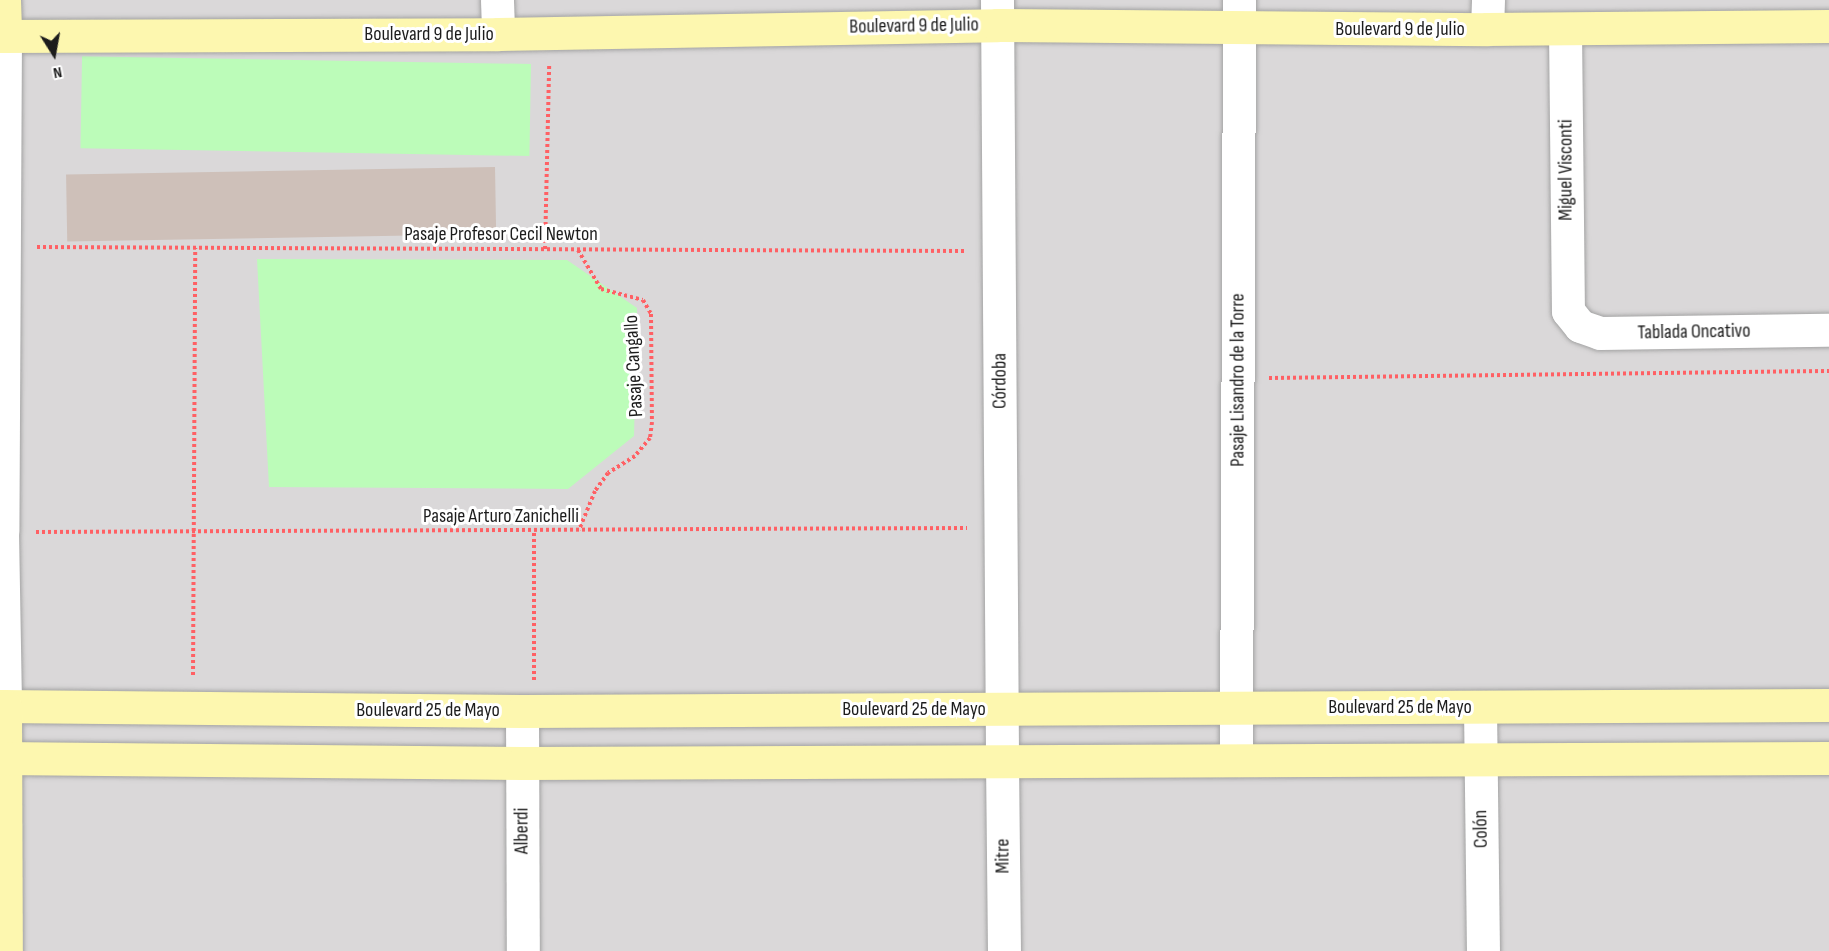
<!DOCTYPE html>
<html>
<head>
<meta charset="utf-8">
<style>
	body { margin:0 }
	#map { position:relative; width:1829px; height:951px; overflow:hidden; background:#eee8e0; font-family:"Sofia Sans Condensed",sans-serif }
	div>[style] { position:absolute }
	.residential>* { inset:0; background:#dad8d9; transform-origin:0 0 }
	.park>* { inset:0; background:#bcfcb9; transform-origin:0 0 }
	.building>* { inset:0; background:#cec0b9; transform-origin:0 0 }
	.path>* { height:4px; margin-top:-2px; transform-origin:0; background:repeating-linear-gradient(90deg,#ff6064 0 3px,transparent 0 6px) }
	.roads { filter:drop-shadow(0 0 2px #a3a3a3) drop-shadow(0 0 2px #a3a3a3) }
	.minor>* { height:33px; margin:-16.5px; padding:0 16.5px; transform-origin:16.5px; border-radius:16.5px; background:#fff }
	.tertiary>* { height:33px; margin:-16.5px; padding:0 16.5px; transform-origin:16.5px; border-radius:16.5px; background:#fff }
	.secondary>* { height:33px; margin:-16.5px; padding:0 16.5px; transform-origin:16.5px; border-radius:16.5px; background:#fdf7af }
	span { translate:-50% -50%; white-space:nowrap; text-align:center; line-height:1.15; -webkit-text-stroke:6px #fff; paint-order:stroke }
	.street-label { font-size:20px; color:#1c1c1c }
	.north { position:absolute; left:24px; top:24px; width:60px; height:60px; -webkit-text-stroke:4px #fff; paint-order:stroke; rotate:169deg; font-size:16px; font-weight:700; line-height:24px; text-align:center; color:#1c1c1c }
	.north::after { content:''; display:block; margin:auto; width:21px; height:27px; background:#1c1c1c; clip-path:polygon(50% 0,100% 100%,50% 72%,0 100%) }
</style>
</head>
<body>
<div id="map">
	<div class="residential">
		<i style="left:0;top:0;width:1829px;height:951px"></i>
	</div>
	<div class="park">
		<i style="left:531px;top:64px;width:92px;height:449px;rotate:91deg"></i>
		<i style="clip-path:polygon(257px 259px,567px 260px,637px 308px,634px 436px,568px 489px,269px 487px)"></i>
	</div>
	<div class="building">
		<i style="left:495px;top:167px;width:67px;height:429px;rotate:89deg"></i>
	</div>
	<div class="path">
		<i style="left:37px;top:247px;width:928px;rotate:0.25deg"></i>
		<i style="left:545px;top:249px;width:183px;rotate:-88.7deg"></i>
		<i style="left:578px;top:250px;width:45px;rotate:59.5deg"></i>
		<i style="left:601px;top:289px;width:43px;rotate:14.7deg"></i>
		<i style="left:643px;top:300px;width:16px;rotate:60deg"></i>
		<i style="left:651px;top:314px;width:108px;rotate:89.5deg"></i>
		<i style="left:652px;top:422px;width:16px;rotate:97deg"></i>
		<i style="left:650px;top:438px;width:23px;rotate:130deg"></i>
		<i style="left:635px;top:456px;width:32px;rotate:148deg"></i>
		<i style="left:608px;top:473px;width:22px;rotate:126deg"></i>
		<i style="left:595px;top:491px;width:42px;rotate:112.3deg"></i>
		<i style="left:1269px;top:378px;width:560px;rotate:-0.72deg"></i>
		<i style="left:36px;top:532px;width:931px;rotate:-0.25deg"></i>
		<i style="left:193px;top:675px;width:427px;rotate:-89.7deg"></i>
		<i style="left:534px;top:680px;width:149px;rotate:-90deg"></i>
	</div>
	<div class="roads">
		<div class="minor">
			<i style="left:497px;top:0;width:34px;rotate:88deg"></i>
			<i style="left:1487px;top:29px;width:29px;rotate:-88deg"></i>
			<i style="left:1565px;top:29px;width:282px;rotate:89.4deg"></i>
			<i style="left:1568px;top:311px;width:19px;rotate:51deg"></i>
			<i style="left:1580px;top:326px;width:21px;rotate:19deg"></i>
			<i style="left:1600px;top:333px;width:229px;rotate:-0.8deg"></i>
			<i style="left:5px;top:36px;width:495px;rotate:90.3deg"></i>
			<i style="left:2px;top:531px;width:175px;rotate:89deg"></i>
			<i style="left:1480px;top:707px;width:244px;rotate:89.3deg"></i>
			<i style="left:522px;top:711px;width:240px;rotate:89.8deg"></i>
			<i style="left:1002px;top:761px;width:190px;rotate:89.4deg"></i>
		</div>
		<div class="tertiary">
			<i style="left:997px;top:0;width:761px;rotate:89.62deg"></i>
			<i style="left:1236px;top:759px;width:759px;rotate:-89.77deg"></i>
		</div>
		<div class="secondary">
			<i style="left:4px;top:0;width:36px;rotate:88deg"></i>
			<i style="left:0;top:36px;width:498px;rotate:-0.2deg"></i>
			<i style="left:498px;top:34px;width:499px;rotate:-1deg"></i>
			<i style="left:997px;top:25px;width:490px;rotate:0.5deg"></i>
			<i style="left:1487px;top:29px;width:342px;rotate:-0.5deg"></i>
			<i style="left:0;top:706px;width:522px;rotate:0.55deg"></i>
			<i style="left:522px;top:711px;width:1307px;rotate:-0.26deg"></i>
			<i style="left:5px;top:706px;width:245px;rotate:89.8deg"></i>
			<i style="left:0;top:758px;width:522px;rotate:0.55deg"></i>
			<i style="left:522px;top:763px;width:1307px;rotate:-0.22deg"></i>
		</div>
	</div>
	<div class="street-label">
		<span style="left:914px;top:26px;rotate:-1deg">Boulevard 9 de Julio</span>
		<span style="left:1400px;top:29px">Boulevard 9 de Julio</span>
		<span style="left:429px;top:34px">Boulevard 9 de Julio</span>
		<span style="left:1566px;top:170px;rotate:-90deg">Miguel Visconti</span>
		<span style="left:501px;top:234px">Pasaje Profesor Cecil Newton</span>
		<span style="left:1694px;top:332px;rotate:-1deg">Tablada Oncativo</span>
		<span style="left:634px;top:366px;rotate:-93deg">Pasaje Cangallo</span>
		<span style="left:1238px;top:380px;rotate:-90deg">Pasaje Lisandro de la Torre</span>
		<span style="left:1000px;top:381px;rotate:-90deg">Córdoba</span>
		<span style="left:501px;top:516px">Pasaje Arturo Zanichelli</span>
		<span style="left:1400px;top:707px">Boulevard 25 de Mayo</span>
		<span style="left:914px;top:709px">Boulevard 25 de Mayo</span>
		<span style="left:428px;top:710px">Boulevard 25 de Mayo</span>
		<span style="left:1481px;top:829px;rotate:-91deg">Colón</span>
		<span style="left:522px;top:831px;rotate:-90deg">Alberdi</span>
		<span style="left:1003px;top:856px;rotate:-90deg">Mitre</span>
	</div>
	<div class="north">N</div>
</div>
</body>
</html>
